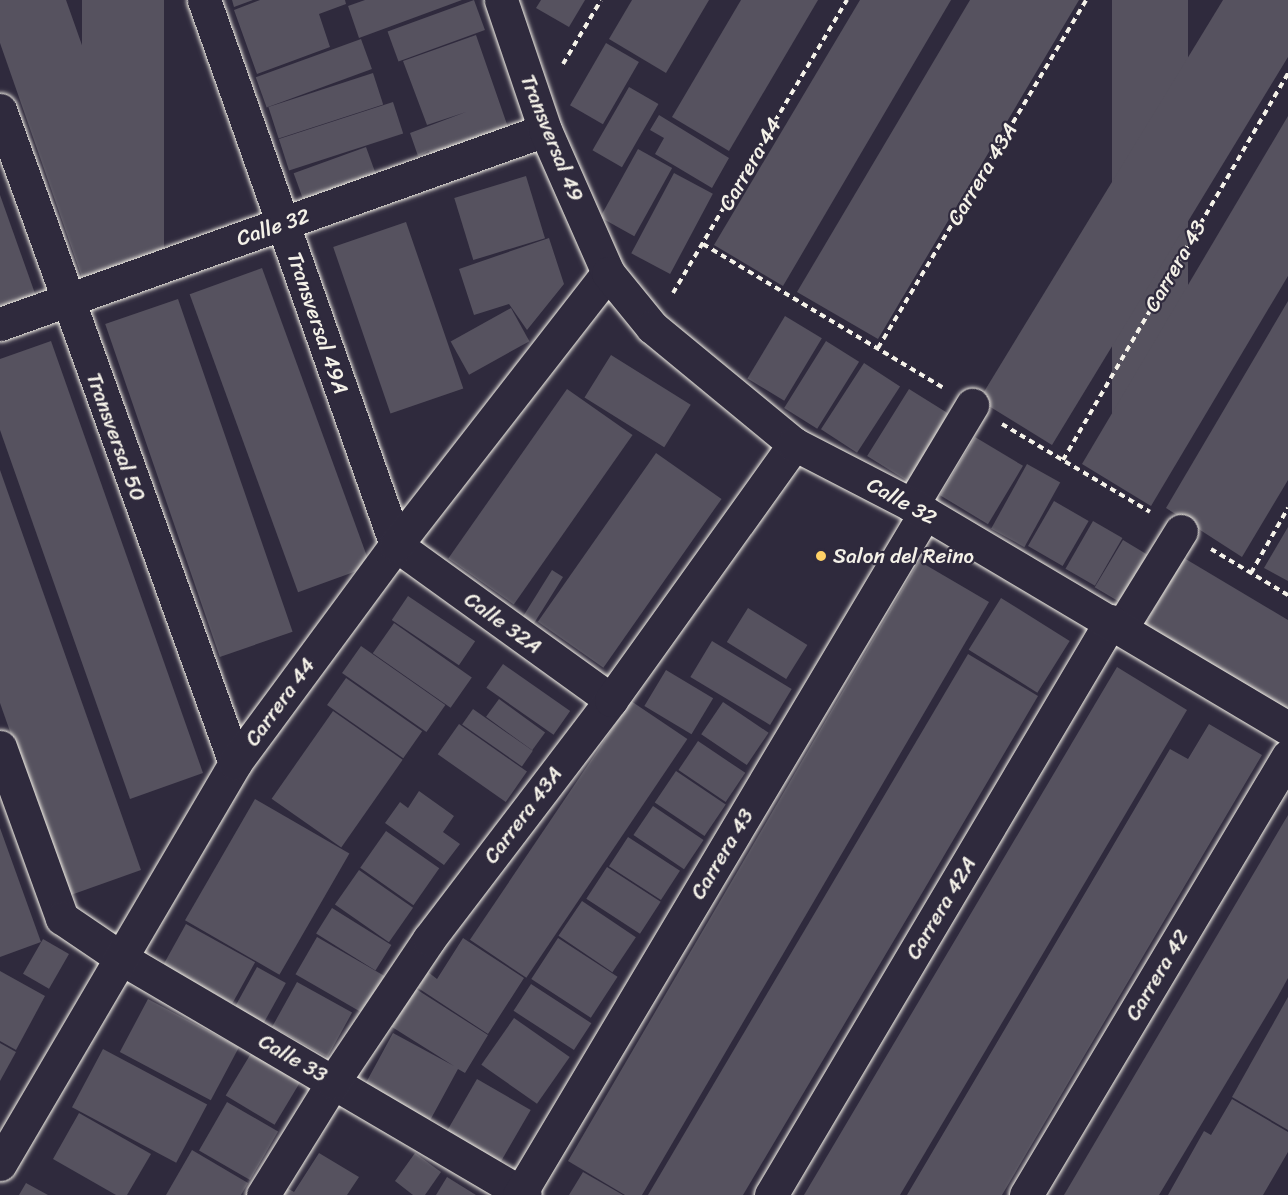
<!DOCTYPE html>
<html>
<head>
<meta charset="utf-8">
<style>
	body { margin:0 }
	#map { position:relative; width:1288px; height:1195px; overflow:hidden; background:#2f2a3d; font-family:Sriracha,sans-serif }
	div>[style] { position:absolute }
	.building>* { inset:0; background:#56525f; transform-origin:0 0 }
	.path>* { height:4px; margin-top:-2px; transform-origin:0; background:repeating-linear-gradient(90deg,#f4f1e8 0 6px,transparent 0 10.5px) }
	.roads { filter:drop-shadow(0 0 2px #f4f1e8) drop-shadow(0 0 2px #f4f1e8) }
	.street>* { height:33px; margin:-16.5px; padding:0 16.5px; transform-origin:16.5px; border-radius:16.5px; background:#2f2a3d }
	.secondary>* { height:33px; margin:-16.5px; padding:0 16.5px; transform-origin:16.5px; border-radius:16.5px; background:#2f2a3d }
	.dots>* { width:16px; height:16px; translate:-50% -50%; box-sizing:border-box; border:3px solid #2f2a3d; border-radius:50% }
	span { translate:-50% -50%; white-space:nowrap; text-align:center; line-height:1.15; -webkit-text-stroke:4.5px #2f2a3d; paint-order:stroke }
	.street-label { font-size:21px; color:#f4f1e8 }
	.poi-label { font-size:21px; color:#f4f1e8 }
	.left { translate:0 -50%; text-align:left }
</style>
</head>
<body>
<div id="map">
	<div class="building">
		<i style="clip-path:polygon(0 0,66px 0,158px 260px,85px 286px,0 43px)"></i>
		<i style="left:82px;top:0;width:82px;height:270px"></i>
		<i style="clip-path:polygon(232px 0,253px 0,234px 7px)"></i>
		<i style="clip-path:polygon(260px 0,345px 0,346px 4px,319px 14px,330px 47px,257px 74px,234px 10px)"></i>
		<i style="clip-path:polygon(365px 0,462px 0,359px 38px,348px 6px)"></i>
		<i style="left:474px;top:0;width:32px;height:92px;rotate:70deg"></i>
		<i style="clip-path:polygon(541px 0,585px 0,569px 27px,536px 8px)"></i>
		<i style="clip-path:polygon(632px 0,709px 0,666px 73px,609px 39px)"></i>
		<i style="clip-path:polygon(741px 0,818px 0,729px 151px,672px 117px)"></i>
		<i style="clip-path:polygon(860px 0,951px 0,783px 286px,714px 245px)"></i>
		<i style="clip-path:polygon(970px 0,1079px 0,878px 339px,797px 292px)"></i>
		<i style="left:1112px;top:0;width:76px;height:417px"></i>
		<i style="clip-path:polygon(1223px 0,1288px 0,1288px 57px,1052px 445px,979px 400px)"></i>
		<i style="clip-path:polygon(476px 35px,511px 136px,434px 164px,429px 151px,418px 156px,410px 133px,466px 112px,427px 125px,403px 61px)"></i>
		<i style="left:361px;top:39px;width:32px;height:112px;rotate:70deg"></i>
		<i style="left:606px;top:43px;width:38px;height:72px;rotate:30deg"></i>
		<i style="left:373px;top:73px;width:33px;height:110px;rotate:72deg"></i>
		<i style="left:629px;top:87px;width:34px;height:73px;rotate:30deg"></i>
		<i style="left:393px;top:102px;width:33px;height:120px;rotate:72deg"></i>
		<i style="clip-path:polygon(659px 115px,729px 158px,712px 188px,655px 154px,664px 138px,650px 130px)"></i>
		<i style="clip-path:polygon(1288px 116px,1288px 276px,1151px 506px,1082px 464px)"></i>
		<i style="left:366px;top:147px;width:35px;height:77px;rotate:70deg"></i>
		<i style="left:638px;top:149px;width:39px;height:78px;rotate:29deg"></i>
		<i style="left:674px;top:173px;width:44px;height:91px;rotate:28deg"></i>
		<i style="left:526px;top:176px;width:65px;height:75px;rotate:73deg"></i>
		<i style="clip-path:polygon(0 195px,38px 302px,0 315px)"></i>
		<i style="left:406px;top:222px;width:176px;height:77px;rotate:71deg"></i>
		<i style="clip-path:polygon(549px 238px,564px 284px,527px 330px,509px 304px,474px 315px,459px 269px)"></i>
		<i style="left:262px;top:268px;width:317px;height:77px;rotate:70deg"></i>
		<i style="left:178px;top:299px;width:352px;height:77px;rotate:71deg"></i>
		<i style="clip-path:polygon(1288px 301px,1288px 480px,1242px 557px,1166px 508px)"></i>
		<i style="left:511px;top:308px;width:38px;height:69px;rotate:61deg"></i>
		<i style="left:785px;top:316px;width:43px;height:73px;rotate:31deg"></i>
		<i style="clip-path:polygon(51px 341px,203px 773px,130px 799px,0 430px,0 359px)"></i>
		<i style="left:826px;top:341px;width:39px;height:79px;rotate:32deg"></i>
		<i style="left:611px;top:355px;width:94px;height:50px;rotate:32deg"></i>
		<i style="left:864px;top:363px;width:43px;height:79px;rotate:33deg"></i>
		<i style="left:567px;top:389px;width:80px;height:207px;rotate:35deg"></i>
		<i style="left:909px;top:389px;width:53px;height:79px;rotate:32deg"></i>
		<i style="left:975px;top:437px;width:56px;height:68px;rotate:31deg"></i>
		<i style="left:656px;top:453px;width:80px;height:206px;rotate:35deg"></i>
		<i style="left:1027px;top:464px;width:38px;height:74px;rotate:29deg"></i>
		<i style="clip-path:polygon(0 470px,141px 870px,68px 896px,0 703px)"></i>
		<i style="left:1054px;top:501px;width:40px;height:52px;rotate:30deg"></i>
		<i style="left:1093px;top:521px;width:34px;height:55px;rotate:30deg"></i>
		<i style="clip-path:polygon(1288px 527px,1288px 581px,1264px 568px)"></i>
		<i style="left:1123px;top:540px;width:31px;height:55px;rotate:31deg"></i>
		<i style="clip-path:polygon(1184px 558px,1288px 620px,1288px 710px,1145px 624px)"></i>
		<i style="clip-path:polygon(919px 561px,989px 602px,642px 1195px,625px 1195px,568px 1161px)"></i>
		<i style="left:552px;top:570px;width:13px;height:60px;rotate:32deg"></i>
		<i style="left:408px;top:596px;width:81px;height:29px;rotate:34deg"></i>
		<i style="left:1001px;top:598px;width:81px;height:61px;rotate:32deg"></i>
		<i style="left:748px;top:608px;width:70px;height:40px;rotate:32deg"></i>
		<i style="left:394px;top:623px;width:95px;height:37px;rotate:35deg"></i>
		<i style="left:712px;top:641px;width:93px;height:42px;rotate:31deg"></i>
		<i style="left:361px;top:646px;width:103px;height:33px;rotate:35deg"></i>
		<i style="clip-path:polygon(968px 654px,1038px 696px,925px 888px,743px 1195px,648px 1195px)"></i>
		<i style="left:503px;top:664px;width:82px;height:29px;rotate:35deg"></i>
		<i style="clip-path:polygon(1117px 667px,1187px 710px,1038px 962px,900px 1195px,804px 1195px)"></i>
		<i style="left:666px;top:670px;width:55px;height:42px;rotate:31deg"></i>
		<i style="left:346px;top:678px;width:93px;height:33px;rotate:35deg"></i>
		<i style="left:499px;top:699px;width:57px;height:22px;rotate:36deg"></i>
		<i style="left:631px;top:701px;width:68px;height:288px;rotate:34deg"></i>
		<i style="left:723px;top:702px;width:55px;height:39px;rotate:34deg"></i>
		<i style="left:473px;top:709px;width:73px;height:19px;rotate:35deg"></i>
		<i style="left:333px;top:711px;width:85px;height:107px;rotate:35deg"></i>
		<i style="left:459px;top:724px;width:83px;height:37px;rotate:35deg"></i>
		<i style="clip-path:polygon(1209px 724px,1262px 755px,1002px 1195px,907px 1195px,1170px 749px,1188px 759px)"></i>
		<i style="left:698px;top:741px;width:57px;height:35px;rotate:34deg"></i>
		<i style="left:676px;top:771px;width:60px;height:38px;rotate:34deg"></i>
		<i style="clip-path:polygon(419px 791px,454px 816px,443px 832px,460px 844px,444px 865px,385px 823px,400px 802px,408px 808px)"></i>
		<i style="left:255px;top:799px;width:109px;height:140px;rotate:30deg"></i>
		<i style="left:653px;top:806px;width:61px;height:35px;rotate:34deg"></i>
		<i style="clip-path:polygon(1288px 815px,1288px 978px,1277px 998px,1159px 1195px,1064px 1195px)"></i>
		<i style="clip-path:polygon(0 828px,41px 942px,0 957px)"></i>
		<i style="left:386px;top:831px;width:65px;height:45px;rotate:35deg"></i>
		<i style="left:628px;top:837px;width:62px;height:35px;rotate:33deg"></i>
		<i style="left:607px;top:867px;width:64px;height:38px;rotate:33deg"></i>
		<i style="left:359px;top:870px;width:66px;height:42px;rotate:35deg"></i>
		<i style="left:582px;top:901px;width:65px;height:42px;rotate:34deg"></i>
		<i style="left:332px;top:908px;width:70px;height:30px;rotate:32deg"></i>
		<i style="left:186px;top:924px;width:79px;height:47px;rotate:29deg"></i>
		<i style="left:317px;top:937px;width:78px;height:43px;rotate:30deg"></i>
		<i style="clip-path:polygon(463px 938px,524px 978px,488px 1034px,418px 988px,428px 972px,437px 979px)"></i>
		<i style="left:558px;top:938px;width:71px;height:49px;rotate:33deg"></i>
		<i style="left:43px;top:939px;width:30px;height:40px;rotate:30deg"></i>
		<i style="left:257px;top:967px;width:33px;height:46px;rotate:29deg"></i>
		<i style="clip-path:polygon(0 971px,45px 996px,16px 1050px,0 1041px)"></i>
		<i style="left:297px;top:982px;width:63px;height:51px;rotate:29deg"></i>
		<i style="left:531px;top:984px;width:72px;height:32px;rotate:33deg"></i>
		<i style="clip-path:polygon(416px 989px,488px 1035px,465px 1073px,458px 1069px,427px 1126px,362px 1090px,393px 1033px,454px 1066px,392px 1027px)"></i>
		<i style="clip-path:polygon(1288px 997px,1288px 1130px,1232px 1097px)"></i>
		<i style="left:148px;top:999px;width:103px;height:60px;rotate:28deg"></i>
		<i style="left:514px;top:1018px;width:68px;height:57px;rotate:35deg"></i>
		<i style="clip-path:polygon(0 1043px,16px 1052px,0 1081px)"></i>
		<i style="left:103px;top:1049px;width:118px;height:66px;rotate:28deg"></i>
		<i style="left:253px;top:1050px;width:57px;height:53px;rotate:31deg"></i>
		<i style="left:477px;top:1079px;width:62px;height:67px;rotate:30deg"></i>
		<i style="clip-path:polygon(1232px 1099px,1288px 1132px,1288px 1152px,1263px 1195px,1168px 1195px,1204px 1131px,1211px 1135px)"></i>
		<i style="left:227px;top:1102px;width:59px;height:56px;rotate:30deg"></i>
		<i style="clip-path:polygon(79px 1113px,151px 1154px,127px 1195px,116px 1195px,53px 1159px)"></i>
		<i style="clip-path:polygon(192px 1150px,248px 1183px,241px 1195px,166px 1195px)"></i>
		<i style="clip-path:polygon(319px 1153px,359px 1177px,347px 1195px,283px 1195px,287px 1188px,294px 1192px)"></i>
		<i style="clip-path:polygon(415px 1153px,441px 1172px,425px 1195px,413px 1195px,395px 1181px)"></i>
		<i style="clip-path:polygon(583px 1172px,623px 1195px,569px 1195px)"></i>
		<i style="clip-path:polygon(447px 1177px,476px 1195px,436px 1195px)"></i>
		<i style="clip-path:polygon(26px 1183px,48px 1195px,19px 1195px)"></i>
	</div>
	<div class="path">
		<i style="left:563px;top:64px;width:74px;rotate:-59.3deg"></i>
		<i style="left:703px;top:244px;width:279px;rotate:30.9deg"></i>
		<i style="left:673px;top:293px;width:341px;rotate:-59.3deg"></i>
		<i style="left:878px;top:348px;width:405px;rotate:-59.1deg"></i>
		<i style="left:1002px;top:424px;width:172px;rotate:30.7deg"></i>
		<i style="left:1063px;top:460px;width:448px;rotate:-59.8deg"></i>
		<i style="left:1211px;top:549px;width:90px;rotate:30.9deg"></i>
		<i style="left:1251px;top:573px;width:75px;rotate:-60.4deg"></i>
	</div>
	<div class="roads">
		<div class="street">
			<i style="left:204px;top:0;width:578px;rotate:70.59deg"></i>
			<i style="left:396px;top:545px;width:265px;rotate:35.8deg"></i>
			<i style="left:0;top:110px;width:694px;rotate:70.21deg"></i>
			<i style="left:0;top:324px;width:578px;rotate:-19.59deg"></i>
			<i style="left:912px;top:505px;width:117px;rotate:-59deg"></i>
			<i style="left:1121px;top:628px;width:114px;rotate:-58.3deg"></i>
			<i style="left:0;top:747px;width:182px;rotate:70.1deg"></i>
			<i style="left:62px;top:918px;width:71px;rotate:34.1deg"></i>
			<i style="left:121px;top:958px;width:468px;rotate:30.4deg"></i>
			<i style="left:0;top:1164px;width:465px;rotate:-59.6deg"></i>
			<i style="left:235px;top:763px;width:271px;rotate:-53.6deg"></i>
			<i style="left:396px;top:545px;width:345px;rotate:-52.1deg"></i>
			<i style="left:263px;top:1195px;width:133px;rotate:-58.2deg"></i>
			<i style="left:333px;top:1082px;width:172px;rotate:-56.1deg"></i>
			<i style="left:429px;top:939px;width:300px;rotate:-52.7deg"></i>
			<i style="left:611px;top:700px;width:315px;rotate:-54.4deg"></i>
			<i style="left:519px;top:1195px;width:794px;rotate:-59.23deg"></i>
			<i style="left:771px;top:1195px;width:667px;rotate:-59.36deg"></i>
			<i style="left:1026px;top:1195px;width:511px;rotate:-59.17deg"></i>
		</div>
		<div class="secondary">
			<i style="left:501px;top:0;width:137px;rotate:71.3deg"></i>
			<i style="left:545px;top:130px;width:156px;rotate:66.2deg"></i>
			<i style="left:608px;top:273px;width:70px;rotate:50.8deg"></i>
			<i style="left:652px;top:327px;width:184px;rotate:39.5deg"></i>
			<i style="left:794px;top:444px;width:133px;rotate:27.3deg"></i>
			<i style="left:912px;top:505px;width:437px;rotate:30.7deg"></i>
		</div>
	</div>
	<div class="dots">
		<i style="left:821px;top:556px;background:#ffd166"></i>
	</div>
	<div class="street-label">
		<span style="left:552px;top:138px;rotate:68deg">Transversal 49</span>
		<span style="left:750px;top:164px;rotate:-60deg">Carrera 44</span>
		<span style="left:982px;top:174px;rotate:-59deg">Carrera 43A</span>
		<span style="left:273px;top:227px;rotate:-19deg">Calle 32</span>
		<span style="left:1175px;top:266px;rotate:-60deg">Carrera 43</span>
		<span style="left:318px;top:323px;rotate:71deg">Transversal 49A</span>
		<span style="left:116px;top:437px;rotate:70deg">Transversal 50</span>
		<span style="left:902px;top:501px;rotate:29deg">Calle 32</span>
		<span style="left:503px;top:623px;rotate:36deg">Calle 32A</span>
		<span style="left:280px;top:702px;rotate:-54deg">Carrera 44</span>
		<span style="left:523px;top:815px;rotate:-53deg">Carrera 43A</span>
		<span style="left:722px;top:854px;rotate:-59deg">Carrera 43</span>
		<span style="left:941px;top:908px;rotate:-59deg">Carrera 42A</span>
		<span style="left:1157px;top:975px;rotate:-59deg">Carrera 42</span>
		<span style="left:293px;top:1058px;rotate:30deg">Calle 33</span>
	</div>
	<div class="poi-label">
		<span class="left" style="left:833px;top:556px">Salon del Reino</span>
	</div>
</div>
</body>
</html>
